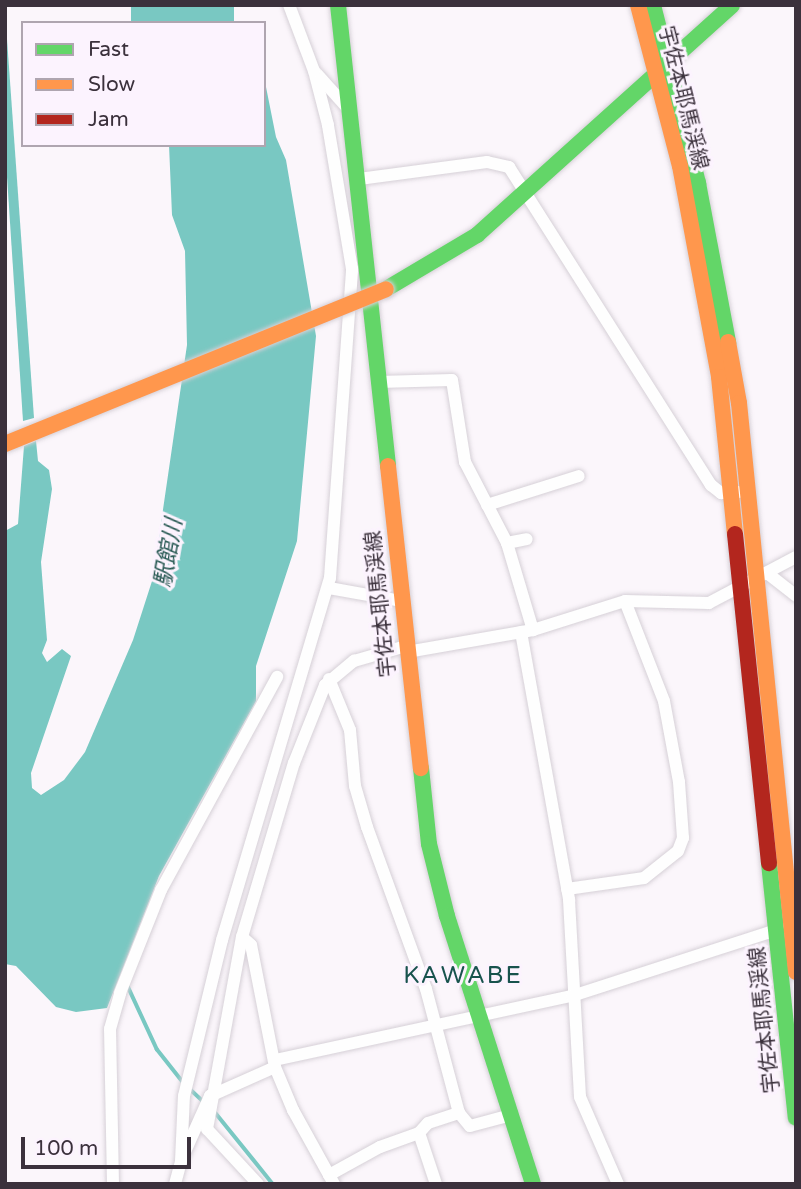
<!DOCTYPE html>
<html>
<head>
<meta charset="utf-8">
<style>
	body { margin:0 }
	#map { position:relative; width:801px; height:1189px; overflow:hidden; background:#fbf6fb; font-family:"Varela Round","Noto Sans JP",sans-serif }
	div>[style] { position:absolute }
	.water>* { inset:0; background:#79c8c2; transform-origin:0 0 }
	.stream>* { height:3.5px; margin:-1.75px; padding:0 1.75px; transform-origin:1.75px; border-radius:1.75px; background:#79c8c2 }
	.roads { filter:drop-shadow(0 0 2px #d6d0d7) drop-shadow(0 0 2px #d6d0d7) }
	.street>* { height:12px; margin:-6px; padding:0 6px; transform-origin:6px; border-radius:6px; background:#fefefe }
	.fast>* { height:16px; margin:-8px; padding:0 8px; transform-origin:8px; border-radius:8px; background:#63d668 }
	.slow>* { height:16px; margin:-8px; padding:0 8px; transform-origin:8px; border-radius:8px; background:#ff974d }
	.jam>* { height:16px; margin:-8px; padding:0 8px; transform-origin:8px; border-radius:8px; background:#b3261e }
	.bridges { filter:drop-shadow(0 0 2px #d6d0d7) drop-shadow(0 0 2px #d6d0d7) }
	.slow-bridge>* { height:16px; margin:-8px; padding:0 8px; transform-origin:8px; border-radius:8px; background:#ff974d }
	span { translate:-50% -50%; white-space:nowrap; text-align:center; line-height:1.15; -webkit-text-stroke:6px #fcf3fe; paint-order:stroke }
	.street-label { font-size:21px; color:#3b313c }
	.water-label { font-size:23px; color:#295a54; font-style:italic }
	.quarter-label { font-size:24px; color:#18534d; letter-spacing:2px }
	.frame { position:absolute; inset:0; border:7px solid #3b313c; pointer-events:none }
	.legend { position:absolute; left:21px; top:21px; width:245px; height:126px; box-sizing:border-box; background:#fcf3fe; border:2px solid #afa5b0; margin:0; padding:9px 12px; list-style:none; font-size:21px; color:#3b313c }
	.legend li { display:flex; align-items:center; gap:14px; height:35px }
	.legend b { width:35px; border:2px solid #afa5b0 }
	.scale { position:absolute; left:21px; top:1137px; width:170px; height:32px; box-sizing:border-box; border:4px solid #3b313c; border-top:0; padding-left:9px; font-size:21px; line-height:24px; white-space:nowrap; color:#3b313c; -webkit-text-stroke:5px #fcf3fe; paint-order:stroke }
</style>
</head>
<body>
<div id="map">
	<div class="water">
		<i style="left:131px;top:5px;width:103px;height:20px"></i>
		<i style="clip-path:polygon(5px 11px,34px 418px,23px 421px,5px 146px)"></i>
		<i style="clip-path:polygon(264px 77px,276px 137px,286px 160px,316px 336px,297px 541px,256px 666px,256px 701px,159px 876px,107px 1008px,76px 1012px,56px 1007px,16px 966px,5px 964px,5px 531px,18px 524px,24px 446px,36px 441px,38px 461px,49px 470px,52px 489px,41px 562px,47px 640px,42px 653px,47px 662px,62px 649px,71px 656px,31px 773px,32px 788px,41px 795px,64px 780px,85px 752px,133px 640px,153px 578px,187px 345px,185px 251px,172px 215px,169px 145px,264px 145px)"></i>
	</div>
	<div class="stream">
		<i style="left:127px;top:984px;width:72px;rotate:65.2deg"></i>
		<i style="left:157px;top:1049px;width:42px;rotate:51.8deg"></i>
		<i style="left:189px;top:1088px;width:21px;rotate:43deg"></i>
		<i style="left:215px;top:1112px;width:92px;rotate:51.1deg"></i>
	</div>
	<div class="roads">
		<div class="street">
			<i style="left:317px;top:74px;width:51px;rotate:48.2deg"></i>
			<i style="left:359px;top:179px;width:129px;rotate:-7.6deg"></i>
			<i style="left:487px;top:162px;width:23px;rotate:13deg"></i>
			<i style="left:509px;top:167px;width:377px;rotate:57.6deg"></i>
			<i style="left:711px;top:485px;width:13px;rotate:39deg"></i>
			<i style="left:721px;top:493px;width:17px;rotate:-3deg"></i>
			<i style="left:378px;top:382px;width:74px;rotate:-1.5deg"></i>
			<i style="left:452px;top:380px;width:83px;rotate:81deg"></i>
			<i style="left:465px;top:462px;width:91px;rotate:62.6deg"></i>
			<i style="left:507px;top:543px;width:91px;rotate:73.4deg"></i>
			<i style="left:487px;top:505px;width:96px;rotate:-17.5deg"></i>
			<i style="left:507px;top:543px;width:20px;rotate:-11deg"></i>
			<i style="left:767px;top:573px;width:37px;rotate:38deg"></i>
			<i style="left:329px;top:588px;width:73px;rotate:10.2deg"></i>
			<i style="left:521px;top:632px;width:272px;rotate:79.8deg"></i>
			<i style="left:569px;top:900px;width:197px;rotate:86.8deg"></i>
			<i style="left:580px;top:1097px;width:95px;rotate:66.4deg"></i>
			<i style="left:407px;top:652px;width:128px;rotate:-9.9deg"></i>
			<i style="left:533px;top:630px;width:96px;rotate:-17.5deg"></i>
			<i style="left:625px;top:601px;width:84px;rotate:1.4deg"></i>
			<i style="left:709px;top:603px;width:98px;rotate:-27.9deg"></i>
			<i style="left:329px;top:679px;width:55px;rotate:67.6deg"></i>
			<i style="left:350px;top:730px;width:56px;rotate:84.9deg"></i>
			<i style="left:355px;top:786px;width:43px;rotate:73.7deg"></i>
			<i style="left:367px;top:827px;width:172px;rotate:70deg"></i>
			<i style="left:426px;top:989px;width:128px;rotate:75.1deg"></i>
			<i style="left:459px;top:1113px;width:17px;rotate:50deg"></i>
			<i style="left:470px;top:1126px;width:42px;rotate:-15deg"></i>
			<i style="left:567px;top:889px;width:78px;rotate:-8.1deg"></i>
			<i style="left:644px;top:878px;width:43px;rotate:-38.5deg"></i>
			<i style="left:678px;top:851px;width:14px;rotate:-69deg"></i>
			<i style="left:683px;top:838px;width:56px;rotate:-94.1deg"></i>
			<i style="left:679px;top:782px;width:82px;rotate:-100.5deg"></i>
			<i style="left:664px;top:701px;width:107px;rotate:-111.3deg"></i>
			<i style="left:275px;top:1060px;width:304px;rotate:-12.2deg"></i>
			<i style="left:572px;top:996px;width:221px;rotate:-17.9deg"></i>
			<i style="left:275px;top:1067px;width:47px;rotate:67.3deg"></i>
			<i style="left:293px;top:1110px;width:85px;rotate:61deg"></i>
			<i style="left:184px;top:1154px;width:64px;rotate:-65.9deg"></i>
			<i style="left:210px;top:1096px;width:71px;rotate:-24deg"></i>
			<i style="left:275px;top:1067px;width:124px;rotate:-101.1deg"></i>
			<i style="left:251px;top:945px;width:12px;rotate:-138deg"></i>
			<i style="left:329px;top:1175px;width:58px;rotate:-28.8deg"></i>
			<i style="left:380px;top:1147px;width:41px;rotate:-19.7deg"></i>
			<i style="left:113px;top:1184px;width:155px;rotate:-91.1deg"></i>
			<i style="left:110px;top:1029px;width:37px;rotate:-74deg"></i>
			<i style="left:120px;top:993px;width:111px;rotate:-68.3deg"></i>
			<i style="left:161px;top:890px;width:243px;rotate:-61.4deg"></i>
			<i style="left:175px;top:1184px;width:24px;rotate:-75deg"></i>
			<i style="left:181px;top:1161px;width:65px;rotate:-87.4deg"></i>
			<i style="left:184px;top:1096px;width:161px;rotate:-76.3deg"></i>
			<i style="left:222px;top:940px;width:378px;rotate:-73.4deg"></i>
			<i style="left:330px;top:578px;width:310px;rotate:-85.9deg"></i>
			<i style="left:352px;top:269px;width:146px;rotate:-99.5deg"></i>
			<i style="left:328px;top:125px;width:56px;rotate:-104.5deg"></i>
			<i style="left:314px;top:71px;width:71px;rotate:-110.7deg"></i>
			<i style="left:258px;top:1184px;width:75px;rotate:-132.8deg"></i>
			<i style="left:207px;top:1129px;width:195px;rotate:-79.7deg"></i>
			<i style="left:242px;top:937px;width:182px;rotate:-73.4deg"></i>
			<i style="left:294px;top:763px;width:84px;rotate:-68.3deg"></i>
			<i style="left:325px;top:685px;width:38px;rotate:-40deg"></i>
			<i style="left:354px;top:661px;width:54px;rotate:-16.1deg"></i>
			<i style="left:436px;top:1184px;width:54px;rotate:-108.4deg"></i>
			<i style="left:419px;top:1133px;width:13px;rotate:-48deg"></i>
			<i style="left:428px;top:1123px;width:33px;rotate:-18deg"></i>
		</div>
		<div class="fast">
			<i style="left:338px;top:5px;width:464px;rotate:83.8deg"></i>
			<i style="left:653px;top:5px;width:184px;rotate:75.8deg"></i>
			<i style="left:698px;top:183px;width:162px;rotate:79.3deg"></i>
			<i style="left:386px;top:289px;width:106px;rotate:-30.7deg"></i>
			<i style="left:477px;top:235px;width:343px;rotate:-42deg"></i>
			<i style="left:421px;top:768px;width:76px;rotate:84deg"></i>
			<i style="left:429px;top:844px;width:74px;rotate:76deg"></i>
			<i style="left:447px;top:916px;width:281px;rotate:72.2deg"></i>
			<i style="left:769px;top:863px;width:256px;rotate:84deg"></i>
		</div>
		<div class="slow">
			<i style="left:638px;top:5px;width:166px;rotate:75.4deg"></i>
			<i style="left:680px;top:166px;width:215px;rotate:79.5deg"></i>
			<i style="left:719px;top:377px;width:158px;rotate:84.2deg"></i>
			<i style="left:728px;top:342px;width:62px;rotate:79.8deg"></i>
			<i style="left:739px;top:403px;width:572px;rotate:84.28deg"></i>
			<i style="left:388px;top:466px;width:304px;rotate:83.8deg"></i>
		</div>
		<div class="jam">
			<i style="left:735px;top:534px;width:331px;rotate:84.1deg"></i>
		</div>
	</div>
	<div class="bridges">
		<div class="slow-bridge">
			<i style="left:5px;top:444px;width:411px;rotate:-22.1deg"></i>
		</div>
	</div>
	<div class="street-label">
		<span style="left:683px;top:98px;rotate:76deg">宇佐本耶馬渓線</span>
		<span style="left:381px;top:604px;rotate:-96deg">宇佐本耶馬渓線</span>
		<span style="left:765px;top:1020px;rotate:-96deg">宇佐本耶馬渓線</span>
	</div>
	<div class="water-label">
		<span style="left:169px;top:553px;rotate:-80deg">駅館川</span>
	</div>
	<div class="quarter-label">
		<span style="left:463px;top:976px">KAWABE</span>
	</div>
	<div class="frame"></div>
	<ul class="legend">
	<li><b style="height:9px;background:#63d668"></b>Fast</li>
	<li><b style="height:9px;background:#ff974d"></b>Slow</li>
	<li><b style="height:9px;background:#b3261e"></b>Jam</li>
	</ul>
	<div class="scale">100 m</div>
</div>
</body>
</html>
